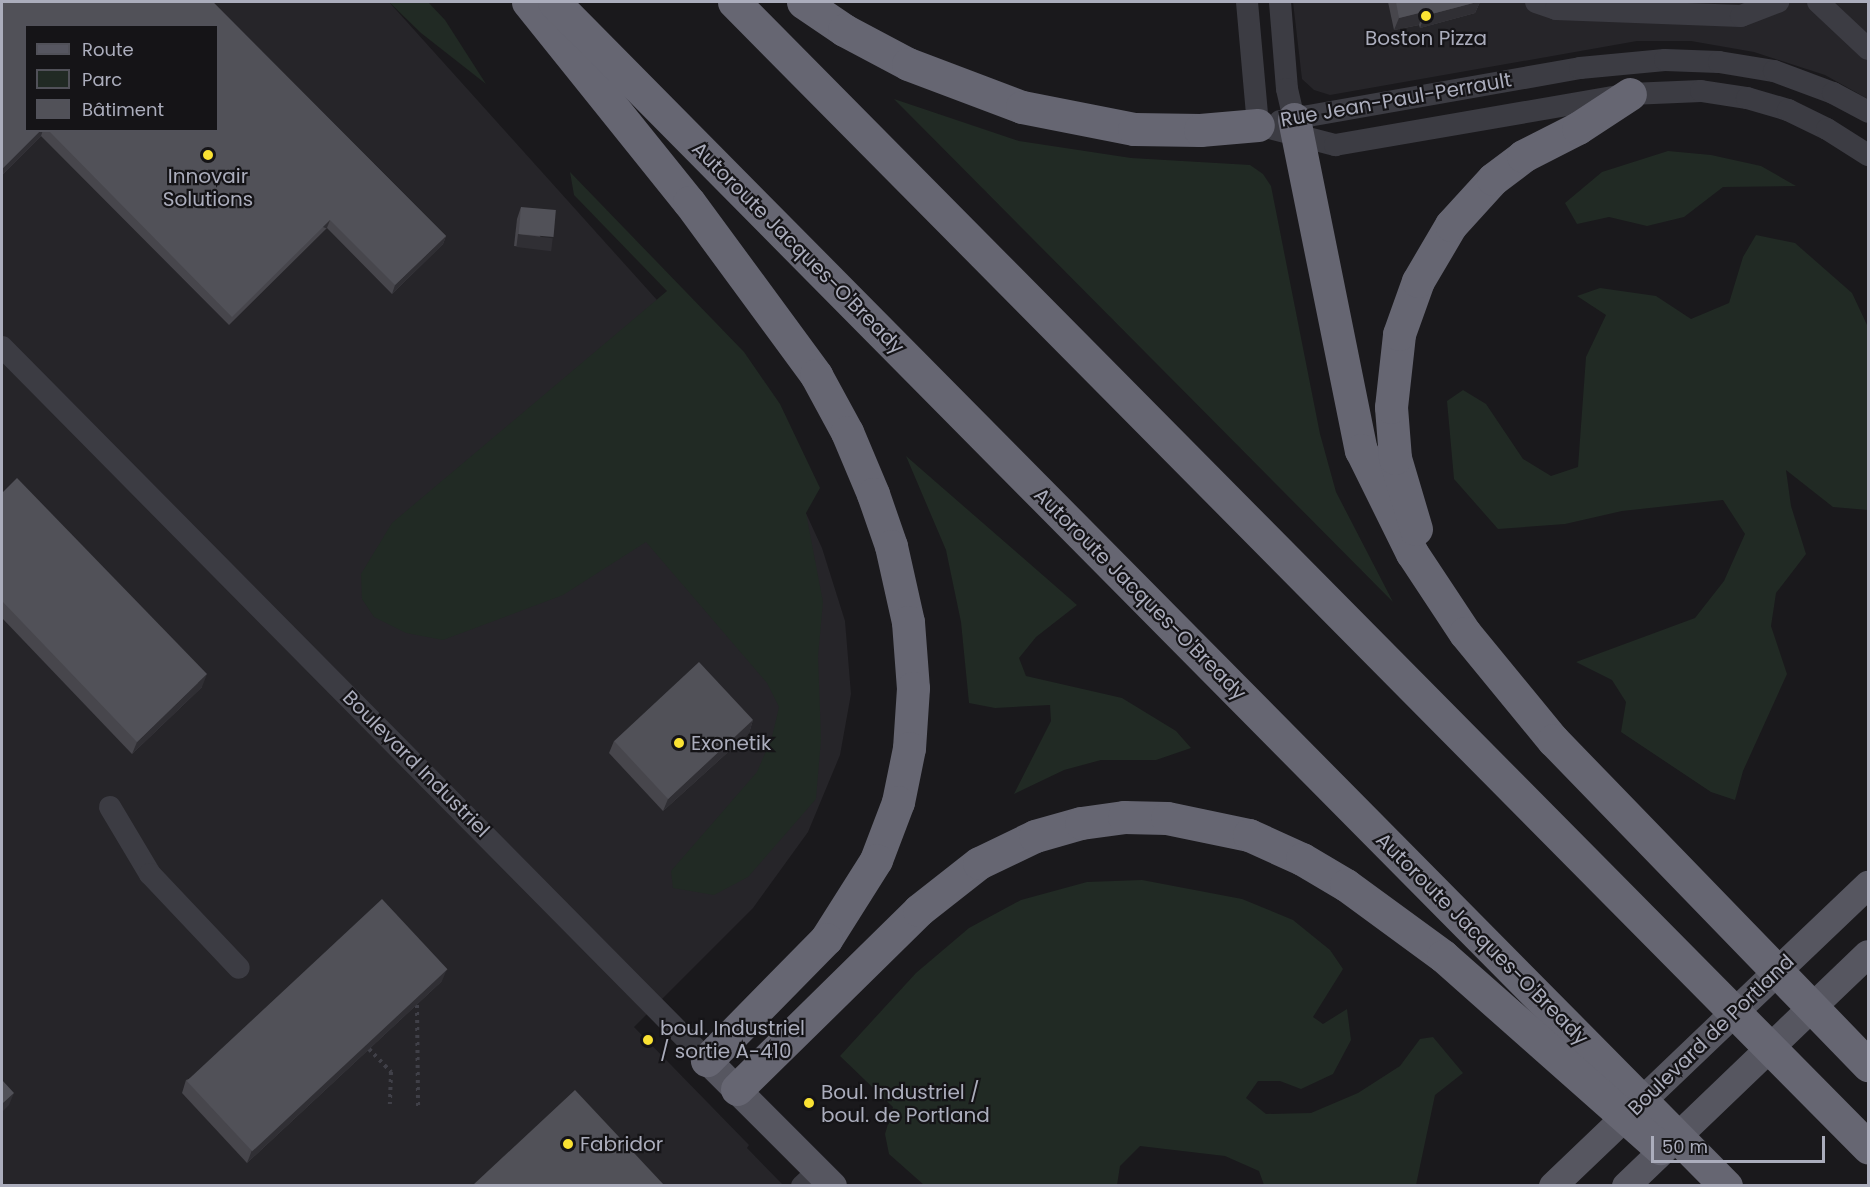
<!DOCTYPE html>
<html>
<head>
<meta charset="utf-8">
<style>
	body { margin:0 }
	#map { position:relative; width:1870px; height:1187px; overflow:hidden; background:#1a191c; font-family:Poppins,sans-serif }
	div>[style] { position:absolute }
	.built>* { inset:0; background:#262529 }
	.green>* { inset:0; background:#212a24 }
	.path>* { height:4px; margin-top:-2px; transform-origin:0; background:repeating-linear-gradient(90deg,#404048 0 3px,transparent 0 7.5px) }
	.minor>* { height:22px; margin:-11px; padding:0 11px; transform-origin:11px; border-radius:11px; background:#3c3c43 }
	.major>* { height:28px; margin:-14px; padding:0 14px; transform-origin:14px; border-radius:14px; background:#565660 }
	.highway>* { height:33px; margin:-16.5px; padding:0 16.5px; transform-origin:16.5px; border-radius:16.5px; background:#666672 }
	.wall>* { inset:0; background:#47464c }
	.shaded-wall>* { inset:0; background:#302f34; transform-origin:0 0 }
	.building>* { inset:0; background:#515158; transform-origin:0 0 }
	.dots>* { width:16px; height:16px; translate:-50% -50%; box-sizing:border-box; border:3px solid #151417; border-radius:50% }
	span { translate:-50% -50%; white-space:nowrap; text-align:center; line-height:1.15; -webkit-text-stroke:4.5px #151417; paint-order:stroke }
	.poi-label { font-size:20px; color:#abadbc }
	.left { translate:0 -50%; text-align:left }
	.street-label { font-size:20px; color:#abadbc }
	.frame { position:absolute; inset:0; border:3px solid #abadbc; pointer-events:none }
	.legend { position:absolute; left:24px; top:24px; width:195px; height:108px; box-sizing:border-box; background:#151417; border:2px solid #515159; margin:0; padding:8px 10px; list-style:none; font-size:18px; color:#abadbc }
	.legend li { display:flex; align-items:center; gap:12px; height:30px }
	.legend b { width:30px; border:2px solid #515159 }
	.scale { position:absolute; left:1651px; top:1136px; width:174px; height:27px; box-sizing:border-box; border:3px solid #abadbc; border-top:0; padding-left:8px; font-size:18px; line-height:21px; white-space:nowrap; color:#abadbc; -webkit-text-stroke:4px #151417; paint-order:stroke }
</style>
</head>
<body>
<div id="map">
	<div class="built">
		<i style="clip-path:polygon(evenodd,2px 2px,389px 2px,657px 300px,747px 408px,792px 483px,822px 548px,845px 621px,851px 694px,840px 755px,808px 832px,753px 908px,634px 1027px,749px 1145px,747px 1148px,783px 1185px,2px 1186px,2px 2px,26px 26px,218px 26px,218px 130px,26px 130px,26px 26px)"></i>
		<i style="clip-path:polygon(1293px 2px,1868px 2px,1868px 99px,1825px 75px,1754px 52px,1691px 41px,1637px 41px,1330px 95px,1314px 90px,1302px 79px)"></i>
	</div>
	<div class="green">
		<i style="clip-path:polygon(389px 2px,428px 2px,445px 20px,486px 84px,421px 33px)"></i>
		<i style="clip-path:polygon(894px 99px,1019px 141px,1131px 158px,1250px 165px,1263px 174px,1271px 186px,1320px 434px,1336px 492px,1393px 602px)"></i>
		<i style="clip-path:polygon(1668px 151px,1711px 155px,1761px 166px,1796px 186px,1723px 187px,1684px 217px,1647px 226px,1609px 217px,1577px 224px,1565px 203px,1602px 172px)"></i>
		<i style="clip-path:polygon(570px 172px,744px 352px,780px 404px,820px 488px,806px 513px,823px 602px,818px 656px,821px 739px,816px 799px,748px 877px,714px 895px,673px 888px,671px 871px,757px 772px,772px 737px,779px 707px,767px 683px,646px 542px,563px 595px,443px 640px,406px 633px,374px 617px,362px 599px,361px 574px,392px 523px,667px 291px,574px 195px)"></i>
		<i style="clip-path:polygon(1756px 235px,1795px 243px,1852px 293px,1868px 327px,1868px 510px,1833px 507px,1786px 470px,1791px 506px,1806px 554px,1776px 593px,1771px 626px,1787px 674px,1743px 771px,1735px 800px,1711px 792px,1621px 732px,1626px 702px,1612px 680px,1576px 662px,1695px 618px,1724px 581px,1745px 534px,1723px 500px,1622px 511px,1565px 524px,1498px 529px,1454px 479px,1447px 401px,1463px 390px,1486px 404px,1523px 459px,1551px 476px,1578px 467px,1586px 357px,1606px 315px,1577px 296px,1600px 288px,1656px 296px,1691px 319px,1729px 303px,1743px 257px)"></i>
		<i style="clip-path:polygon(906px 456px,1077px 605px,1036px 637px,1019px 658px,1026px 676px,1122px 698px,1176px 731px,1191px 748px,1156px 760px,1101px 760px,1064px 770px,1014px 794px,1051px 721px,1050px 705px,995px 708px,969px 703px,961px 622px,946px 550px)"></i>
		<i style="clip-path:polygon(1142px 880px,1242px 899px,1293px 920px,1330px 950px,1343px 969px,1313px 1017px,1323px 1024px,1347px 1009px,1351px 1040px,1333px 1074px,1301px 1089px,1280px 1081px,1258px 1081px,1246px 1098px,1266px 1114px,1311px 1113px,1358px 1093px,1400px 1066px,1420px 1039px,1433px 1037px,1463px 1073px,1435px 1095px,1416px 1185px,1264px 1185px,1259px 1171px,1225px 1156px,1140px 1146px,1120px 1166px,1117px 1185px,924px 1185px,889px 1154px,885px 1134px,893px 1107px,840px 1056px,916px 973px,969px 928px,1021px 900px,1087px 882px)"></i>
	</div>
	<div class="path">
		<i style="left:417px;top:1005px;width:102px;rotate:89.4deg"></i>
		<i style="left:369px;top:1049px;width:32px;rotate:46deg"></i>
		<i style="left:391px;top:1072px;width:32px;rotate:92deg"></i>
	</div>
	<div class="minor">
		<i style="left:1247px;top:2px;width:123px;rotate:84.9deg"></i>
		<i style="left:1280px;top:2px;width:87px;rotate:85.4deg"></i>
		<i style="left:1287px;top:89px;width:31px;rotate:77deg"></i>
		<i style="left:1536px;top:2px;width:21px;rotate:19deg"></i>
		<i style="left:1556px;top:9px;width:185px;rotate:2.2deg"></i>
		<i style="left:1741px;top:16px;width:40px;rotate:-21deg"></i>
		<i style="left:1818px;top:2px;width:69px;rotate:43.2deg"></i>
		<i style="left:1280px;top:121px;width:305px;rotate:-10deg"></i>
		<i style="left:1580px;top:68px;width:85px;rotate:-5.4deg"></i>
		<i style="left:1665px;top:60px;width:54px;rotate:2.1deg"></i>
		<i style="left:1719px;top:62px;width:56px;rotate:9.3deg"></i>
		<i style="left:1774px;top:71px;width:63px;rotate:20.4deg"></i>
		<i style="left:1833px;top:93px;width:40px;rotate:28deg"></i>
		<i style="left:1258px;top:125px;width:80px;rotate:14.6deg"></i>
		<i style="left:1335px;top:145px;width:299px;rotate:-9.8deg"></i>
		<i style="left:1630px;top:94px;width:71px;rotate:-2.4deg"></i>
		<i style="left:1701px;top:91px;width:47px;rotate:8.7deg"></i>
		<i style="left:1747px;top:98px;width:43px;rotate:16.3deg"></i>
		<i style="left:1788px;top:110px;width:43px;rotate:26deg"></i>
		<i style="left:1827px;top:129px;width:49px;rotate:32.4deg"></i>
		<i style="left:2px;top:347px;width:1003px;rotate:45.32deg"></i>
		<i style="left:110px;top:807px;width:78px;rotate:59.2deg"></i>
		<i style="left:150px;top:874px;width:129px;rotate:46.6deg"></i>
		<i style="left:802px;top:1186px;width:22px;rotate:-43deg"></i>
	</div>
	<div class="major">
		<i style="left:707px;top:1060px;width:178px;rotate:45deg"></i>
		<i style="left:1553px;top:1186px;width:436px;rotate:-43.7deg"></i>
		<i style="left:1626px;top:1186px;width:335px;rotate:-43.8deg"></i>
	</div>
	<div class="highway">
		<i style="left:528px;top:2px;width:257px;rotate:51.2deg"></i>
		<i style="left:689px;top:202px;width:215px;rotate:53.7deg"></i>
		<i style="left:816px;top:375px;width:65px;rotate:61.5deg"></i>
		<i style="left:847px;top:432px;width:67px;rotate:67.2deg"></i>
		<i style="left:873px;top:494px;width:55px;rotate:70.9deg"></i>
		<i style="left:891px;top:546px;width:78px;rotate:77.4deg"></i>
		<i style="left:908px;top:622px;width:66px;rotate:85.7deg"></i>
		<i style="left:913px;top:688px;width:60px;rotate:93.8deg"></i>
		<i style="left:909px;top:748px;width:55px;rotate:101.5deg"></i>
		<i style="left:898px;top:802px;width:62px;rotate:110.8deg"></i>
		<i style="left:876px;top:860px;width:93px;rotate:122.3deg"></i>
		<i style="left:826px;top:939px;width:170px;rotate:134.5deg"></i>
		<i style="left:554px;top:2px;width:1666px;rotate:45.29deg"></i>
		<i style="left:734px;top:2px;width:1612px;rotate:45.28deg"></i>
		<i style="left:803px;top:2px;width:50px;rotate:34.3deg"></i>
		<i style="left:844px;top:30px;width:72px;rotate:28deg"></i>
		<i style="left:908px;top:64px;width:122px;rotate:20.7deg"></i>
		<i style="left:1022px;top:107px;width:114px;rotate:11.1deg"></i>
		<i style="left:1134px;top:129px;width:66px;rotate:0.9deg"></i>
		<i style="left:1200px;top:130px;width:58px;rotate:-4.9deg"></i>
		<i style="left:1294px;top:119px;width:338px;rotate:78.6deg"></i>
		<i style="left:1361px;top:450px;width:115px;rotate:63.7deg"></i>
		<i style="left:1412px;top:553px;width:96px;rotate:56.5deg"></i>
		<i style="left:1465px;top:633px;width:139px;rotate:50.6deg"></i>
		<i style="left:1553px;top:740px;width:453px;rotate:45.9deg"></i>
		<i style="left:1416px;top:529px;width:74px;rotate:-106.5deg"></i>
		<i style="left:1395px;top:458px;width:51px;rotate:-94.5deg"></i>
		<i style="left:1391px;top:407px;width:73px;rotate:-83.7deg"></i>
		<i style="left:1399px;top:334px;width:56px;rotate:-70.3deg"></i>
		<i style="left:1418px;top:281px;width:65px;rotate:-59.5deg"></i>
		<i style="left:1451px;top:225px;width:62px;rotate:-47.6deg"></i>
		<i style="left:1493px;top:179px;width:38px;rotate:-37deg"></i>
		<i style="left:1523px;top:156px;width:62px;rotate:-27deg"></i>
		<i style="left:1578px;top:128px;width:62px;rotate:-33.2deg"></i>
		<i style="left:737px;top:1089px;width:255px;rotate:-44.5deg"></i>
		<i style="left:919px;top:910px;width:76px;rotate:-38.1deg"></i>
		<i style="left:979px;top:863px;width:62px;rotate:-25.7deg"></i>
		<i style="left:1035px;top:836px;width:48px;rotate:-15.8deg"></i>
		<i style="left:1081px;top:823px;width:43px;rotate:-7.9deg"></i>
		<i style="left:1124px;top:817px;width:43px;rotate:1.3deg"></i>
		<i style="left:1167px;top:818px;width:84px;rotate:11.7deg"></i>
		<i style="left:1249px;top:835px;width:58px;rotate:24.4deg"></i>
		<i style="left:1302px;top:859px;width:51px;rotate:30.6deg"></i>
		<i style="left:1346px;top:885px;width:120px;rotate:36.2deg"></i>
		<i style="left:1443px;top:956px;width:290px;rotate:41.5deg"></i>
	</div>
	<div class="wall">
		<i style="clip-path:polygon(evenodd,2px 2px,213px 2px,446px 236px,443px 244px,392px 294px,327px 228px,229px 325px,41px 136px,2px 175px,2px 2px,26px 26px,218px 26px,218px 130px,26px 130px,26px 26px)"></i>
		<i style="clip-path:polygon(1388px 2px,1480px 2px,1475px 13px,1420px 28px,1419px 25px,1394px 30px)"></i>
		<i style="clip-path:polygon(521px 207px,549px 250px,514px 246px,517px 219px)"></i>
		<i style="clip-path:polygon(2px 493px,202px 687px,132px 754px,2px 618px)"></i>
		<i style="clip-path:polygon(753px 720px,749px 733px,663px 811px,609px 753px,614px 741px)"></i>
		<i style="clip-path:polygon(442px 981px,247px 1163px,182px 1093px,186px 1080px)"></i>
	</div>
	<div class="shaded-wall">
		<i style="clip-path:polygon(1477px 2px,1480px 2px,1475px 13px,1420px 28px,1424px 16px)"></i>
		<i style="clip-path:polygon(1423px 12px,1419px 25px,1394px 30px,1399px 18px)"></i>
		<i style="clip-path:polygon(41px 130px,43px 130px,41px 136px,2px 175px,2px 169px)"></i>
		<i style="left:330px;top:220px;width:9px;height:138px;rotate:111deg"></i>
		<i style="left:518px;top:234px;width:35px;height:13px;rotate:7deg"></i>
		<i style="clip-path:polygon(446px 236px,443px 244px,392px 294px,395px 285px)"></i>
		<i style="clip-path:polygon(207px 674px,202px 687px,132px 754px,137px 742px)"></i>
		<i style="clip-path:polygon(753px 720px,749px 733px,663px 811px,668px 799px)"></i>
		<i style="clip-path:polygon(447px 969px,442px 981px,247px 1163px,252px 1150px)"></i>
		<i style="clip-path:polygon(14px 1093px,9px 1105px,2px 1112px,2px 1104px)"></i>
	</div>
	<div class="building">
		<i style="clip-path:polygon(2px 2px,213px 2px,446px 236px,395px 285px,330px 220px,232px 317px,48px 130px,218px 130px,218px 26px,26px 26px,26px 130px,41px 130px,2px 169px)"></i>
		<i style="clip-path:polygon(1396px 2px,1477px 2px,1424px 16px,1423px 12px,1399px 18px)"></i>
		<i style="left:521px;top:207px;width:35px;height:27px;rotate:5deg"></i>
		<i style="clip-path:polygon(17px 478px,207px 674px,137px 742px,2px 601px,2px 493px)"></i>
		<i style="left:699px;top:662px;width:79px;height:116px;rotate:47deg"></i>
		<i style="left:382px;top:899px;width:96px;height:267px;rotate:47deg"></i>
		<i style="clip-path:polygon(2px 1080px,14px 1093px,2px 1104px)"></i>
		<i style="clip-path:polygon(575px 1090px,664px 1185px,473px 1185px)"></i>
	</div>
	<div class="dots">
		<i style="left:1426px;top:16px;background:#fae233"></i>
		<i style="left:208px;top:155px;background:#fae233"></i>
		<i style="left:679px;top:743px;background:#fae233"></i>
		<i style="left:648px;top:1040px;background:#fae233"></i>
		<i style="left:809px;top:1103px;background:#fae233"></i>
		<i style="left:568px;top:1144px;background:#fae233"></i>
	</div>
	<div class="poi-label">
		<span style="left:1426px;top:38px">Boston Pizza</span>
		<span style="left:208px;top:188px">Innovair<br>Solutions</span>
		<span class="left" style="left:691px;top:743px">Exonetik</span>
		<span class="left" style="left:660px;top:1040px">boul. Industriel<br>/ sortie A-410</span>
		<span class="left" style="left:821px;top:1104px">Boul. Industriel /<br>boul. de Portland</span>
		<span class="left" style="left:580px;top:1144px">Fabridor</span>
	</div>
	<div class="street-label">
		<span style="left:1396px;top:100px;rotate:-10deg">Rue Jean-Paul-Perrault</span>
		<span style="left:798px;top:248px;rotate:45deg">Autoroute Jacques-O'Bready</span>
		<span style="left:1140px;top:594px;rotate:45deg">Autoroute Jacques-O'Bready</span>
		<span style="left:416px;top:764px;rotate:45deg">Boulevard Industriel</span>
		<span style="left:1482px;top:939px;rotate:45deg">Autoroute Jacques-O'Bready</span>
		<span style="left:1711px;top:1035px;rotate:-44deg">Boulevard de Portland</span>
	</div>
	<div class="frame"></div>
	<ul class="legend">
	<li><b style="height:8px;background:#565660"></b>Route</li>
	<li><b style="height:16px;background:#212a24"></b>Parc</li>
	<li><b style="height:16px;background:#515158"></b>Bâtiment</li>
	</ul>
	<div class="scale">50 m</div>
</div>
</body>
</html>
